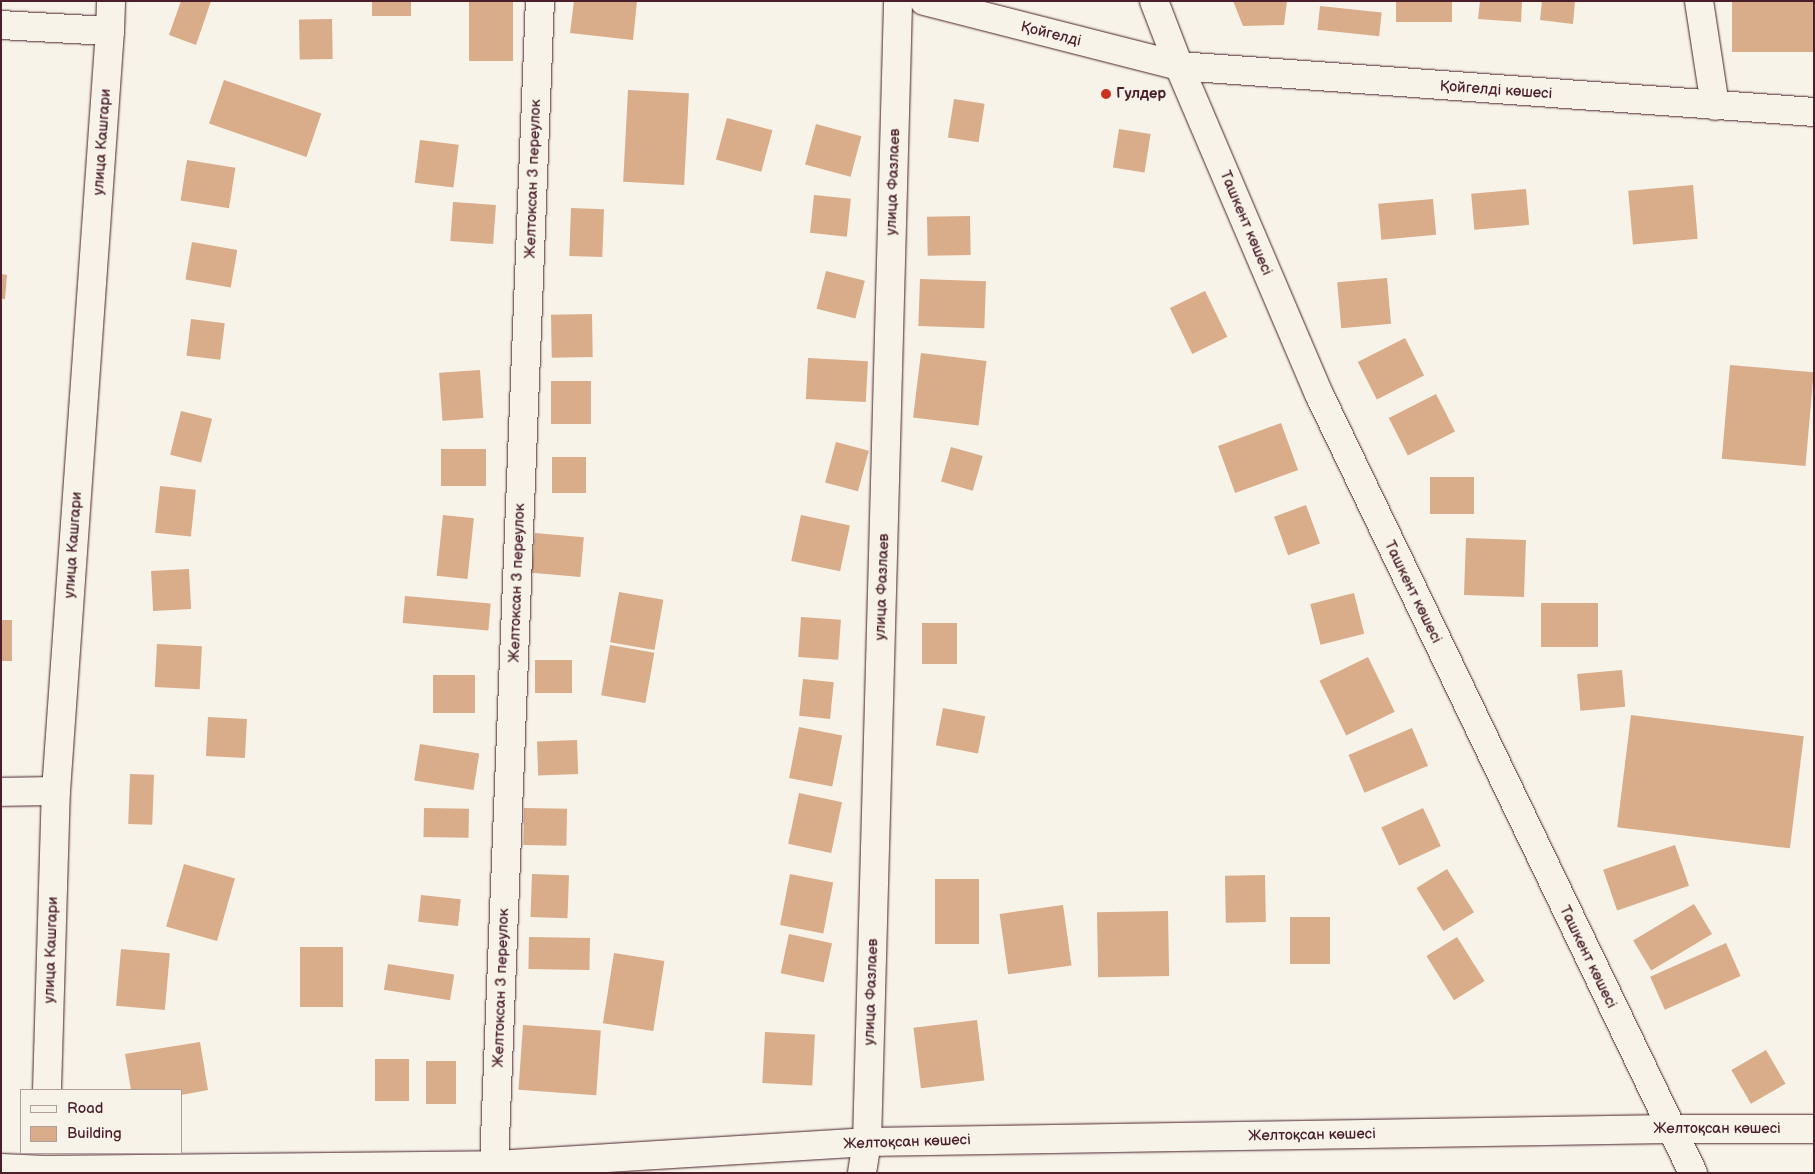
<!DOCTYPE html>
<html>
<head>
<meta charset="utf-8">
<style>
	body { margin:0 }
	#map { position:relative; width:1815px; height:1174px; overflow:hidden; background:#f7f3e8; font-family:"Balsamiq Sans",sans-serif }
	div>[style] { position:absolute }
	.building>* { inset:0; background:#d9ac8a; transform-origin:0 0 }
	.roads { filter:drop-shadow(0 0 1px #4a1f2b) drop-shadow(0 0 1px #4a1f2b) }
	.minor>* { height:28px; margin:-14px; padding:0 14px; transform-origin:14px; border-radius:14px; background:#f7f3e8 }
	.major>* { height:28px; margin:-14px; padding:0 14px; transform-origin:14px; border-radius:14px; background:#f7f3e8 }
	.dots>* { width:14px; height:14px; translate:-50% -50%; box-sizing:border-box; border:2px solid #f7f3e8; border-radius:50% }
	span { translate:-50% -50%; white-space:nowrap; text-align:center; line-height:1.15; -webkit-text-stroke:4.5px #f7f3e8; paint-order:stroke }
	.street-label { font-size:15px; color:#4a1f2b }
	.poi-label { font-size:15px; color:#4a1f2b; font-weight:700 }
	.left { translate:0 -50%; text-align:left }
	.frame { position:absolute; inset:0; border:2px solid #4a1f2b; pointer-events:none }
	.legend { position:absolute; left:20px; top:1089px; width:162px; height:65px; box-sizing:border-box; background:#f7f3e8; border:1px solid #b29e9c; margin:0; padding:6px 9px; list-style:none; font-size:15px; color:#4a1f2b }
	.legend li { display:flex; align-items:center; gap:10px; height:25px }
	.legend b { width:25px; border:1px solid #b29e9c }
</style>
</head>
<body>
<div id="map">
	<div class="building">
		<i style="clip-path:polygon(181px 1px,211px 1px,196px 45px,169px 35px)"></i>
		<i style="left:372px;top:1px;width:39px;height:15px"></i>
		<i style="left:469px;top:1px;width:44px;height:60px"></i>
		<i style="clip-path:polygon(574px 1px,637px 1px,633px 40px,570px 33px)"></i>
		<i style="clip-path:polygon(1233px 1px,1287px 1px,1284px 25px,1243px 26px)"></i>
		<i style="left:1396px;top:1px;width:56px;height:21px"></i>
		<i style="clip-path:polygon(1480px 1px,1522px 1px,1521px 22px,1478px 19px)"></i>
		<i style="clip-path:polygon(1542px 1px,1575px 1px,1573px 24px,1540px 20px)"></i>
		<i style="left:1732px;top:1px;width:82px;height:51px"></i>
		<i style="left:1320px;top:6px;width:62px;height:24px;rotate:6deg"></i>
		<i style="left:332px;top:19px;width:40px;height:33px;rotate:89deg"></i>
		<i style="left:224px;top:80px;width:103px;height:46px;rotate:19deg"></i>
		<i style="left:628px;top:90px;width:61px;height:92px;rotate:3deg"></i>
		<i style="left:954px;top:99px;width:31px;height:39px;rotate:9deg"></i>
		<i style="left:727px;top:118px;width:47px;height:43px;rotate:15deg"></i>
		<i style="left:816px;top:124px;width:47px;height:42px;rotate:15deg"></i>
		<i style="left:1119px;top:129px;width:32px;height:39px;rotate:9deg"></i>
		<i style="left:420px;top:140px;width:39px;height:43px;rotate:7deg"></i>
		<i style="left:187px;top:160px;width:49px;height:41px;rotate:9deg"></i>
		<i style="left:1693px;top:185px;width:54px;height:65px;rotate:85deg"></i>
		<i style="left:1526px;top:189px;width:36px;height:55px;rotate:85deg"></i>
		<i style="left:814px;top:195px;width:37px;height:38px;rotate:6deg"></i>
		<i style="left:1433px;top:199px;width:36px;height:55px;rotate:85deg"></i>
		<i style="left:453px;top:202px;width:43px;height:39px;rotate:4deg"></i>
		<i style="left:571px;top:208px;width:33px;height:48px;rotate:2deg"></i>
		<i style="left:970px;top:216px;width:39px;height:43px;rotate:89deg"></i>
		<i style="left:192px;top:242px;width:46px;height:38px;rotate:10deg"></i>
		<i style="left:826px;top:271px;width:40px;height:39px;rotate:14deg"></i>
		<i style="clip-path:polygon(1px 274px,7px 275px,5px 299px,1px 299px)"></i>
		<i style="left:1387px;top:278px;width:46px;height:50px;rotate:85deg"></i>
		<i style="left:920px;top:279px;width:66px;height:47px;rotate:2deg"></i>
		<i style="left:1205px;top:291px;width:51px;height:39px;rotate:64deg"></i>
		<i style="left:592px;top:314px;width:43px;height:41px;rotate:89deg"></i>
		<i style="left:191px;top:319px;width:34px;height:37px;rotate:7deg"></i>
		<i style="left:1405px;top:338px;width:42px;height:53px;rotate:63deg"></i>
		<i style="left:921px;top:353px;width:66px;height:65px;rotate:7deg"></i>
		<i style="left:808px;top:358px;width:60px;height:41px;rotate:3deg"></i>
		<i style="left:1730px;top:365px;width:84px;height:94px;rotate:5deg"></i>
		<i style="left:480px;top:370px;width:48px;height:41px;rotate:86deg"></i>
		<i style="left:551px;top:381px;width:40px;height:43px"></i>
		<i style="left:1436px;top:394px;width:42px;height:53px;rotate:63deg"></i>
		<i style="left:181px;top:411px;width:32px;height:45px;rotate:14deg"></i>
		<i style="left:1281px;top:423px;width:50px;height:67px;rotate:70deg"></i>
		<i style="left:836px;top:442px;width:34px;height:42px;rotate:15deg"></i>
		<i style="left:951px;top:447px;width:33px;height:36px;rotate:16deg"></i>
		<i style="left:441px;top:449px;width:45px;height:37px"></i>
		<i style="left:552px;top:457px;width:34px;height:36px"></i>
		<i style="left:1474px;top:477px;width:37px;height:44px;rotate:90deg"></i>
		<i style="left:160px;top:486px;width:36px;height:47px;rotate:6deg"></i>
		<i style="left:1306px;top:505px;width:41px;height:34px;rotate:70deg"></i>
		<i style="left:443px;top:515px;width:31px;height:61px;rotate:6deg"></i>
		<i style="left:801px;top:515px;width:50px;height:47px;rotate:12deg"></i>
		<i style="left:535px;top:533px;width:49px;height:40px;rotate:5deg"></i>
		<i style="left:1466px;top:538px;width:60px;height:57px;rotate:2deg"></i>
		<i style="left:189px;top:569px;width:40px;height:38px;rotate:87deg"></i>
		<i style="left:619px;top:592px;width:45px;height:51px;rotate:10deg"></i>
		<i style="left:1354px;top:593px;width:42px;height:45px;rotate:76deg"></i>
		<i style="left:405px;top:596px;width:86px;height:27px;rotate:5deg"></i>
		<i style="left:1541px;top:603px;width:57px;height:44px"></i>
		<i style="left:801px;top:617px;width:40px;height:40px;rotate:4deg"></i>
		<i style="left:1px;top:620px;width:11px;height:41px"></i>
		<i style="left:922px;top:623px;width:35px;height:41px"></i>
		<i style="left:157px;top:644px;width:45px;height:43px;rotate:3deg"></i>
		<i style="left:610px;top:645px;width:45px;height:51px;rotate:10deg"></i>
		<i style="left:1368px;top:657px;width:61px;height:54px;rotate:64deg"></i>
		<i style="left:535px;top:660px;width:37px;height:33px"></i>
		<i style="left:1622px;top:670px;width:37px;height:45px;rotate:85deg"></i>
		<i style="left:433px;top:675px;width:42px;height:38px"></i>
		<i style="left:803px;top:679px;width:31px;height:37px;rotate:6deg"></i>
		<i style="left:943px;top:708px;width:43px;height:38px;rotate:11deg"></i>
		<i style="left:1631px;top:715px;width:174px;height:113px;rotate:7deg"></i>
		<i style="left:208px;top:717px;width:39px;height:39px;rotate:3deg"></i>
		<i style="left:799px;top:727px;width:44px;height:52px;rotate:11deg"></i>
		<i style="left:1412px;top:728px;width:41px;height:69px;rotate:67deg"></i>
		<i style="left:577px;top:740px;width:34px;height:40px;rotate:88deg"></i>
		<i style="left:420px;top:744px;width:60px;height:37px;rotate:9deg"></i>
		<i style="left:130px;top:774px;width:24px;height:50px;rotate:2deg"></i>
		<i style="left:799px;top:793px;width:44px;height:52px;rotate:12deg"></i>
		<i style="left:424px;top:808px;width:45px;height:29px;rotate:1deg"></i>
		<i style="left:524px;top:808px;width:43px;height:37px;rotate:1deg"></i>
		<i style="left:1423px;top:808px;width:42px;height:46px;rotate:65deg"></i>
		<i style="left:1675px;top:845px;width:43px;height:76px;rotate:71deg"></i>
		<i style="left:184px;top:864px;width:53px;height:65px;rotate:16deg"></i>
		<i style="left:1447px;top:869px;width:51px;height:36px;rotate:58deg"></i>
		<i style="left:532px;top:874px;width:37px;height:43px;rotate:2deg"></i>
		<i style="left:790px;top:874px;width:44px;height:52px;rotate:11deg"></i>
		<i style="left:1265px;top:875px;width:47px;height:40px;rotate:89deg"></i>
		<i style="left:935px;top:879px;width:44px;height:65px"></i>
		<i style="left:421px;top:895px;width:40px;height:27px;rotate:6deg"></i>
		<i style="left:1694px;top:904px;width:35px;height:71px;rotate:59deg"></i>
		<i style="left:1063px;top:905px;width:61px;height:64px;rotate:82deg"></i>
		<i style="left:1168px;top:911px;width:65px;height:71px;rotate:89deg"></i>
		<i style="left:1290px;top:917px;width:40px;height:47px"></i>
		<i style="left:789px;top:934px;width:44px;height:40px;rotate:12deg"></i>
		<i style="left:529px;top:937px;width:61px;height:32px;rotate:1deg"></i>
		<i style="left:1457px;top:937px;width:52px;height:36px;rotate:58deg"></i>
		<i style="left:1726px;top:943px;width:36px;height:83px;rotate:66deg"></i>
		<i style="left:300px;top:947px;width:43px;height:60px"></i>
		<i style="left:121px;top:949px;width:49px;height:57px;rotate:5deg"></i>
		<i style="left:614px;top:953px;width:51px;height:71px;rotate:9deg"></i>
		<i style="left:388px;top:964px;width:67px;height:26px;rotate:9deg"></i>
		<i style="left:977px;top:1020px;width:61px;height:64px;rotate:83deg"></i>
		<i style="left:523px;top:1025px;width:78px;height:65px;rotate:4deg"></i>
		<i style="left:765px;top:1032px;width:50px;height:51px;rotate:3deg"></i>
		<i style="clip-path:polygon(200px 1042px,208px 1090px,181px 1095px,181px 1090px,131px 1090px,125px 1054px)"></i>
		<i style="left:1766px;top:1050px;width:39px;height:40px;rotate:60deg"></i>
		<i style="left:375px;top:1059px;width:34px;height:42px"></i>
		<i style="left:426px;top:1061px;width:30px;height:43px"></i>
	</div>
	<div class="roads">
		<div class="minor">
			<i style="left:924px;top:1px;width:263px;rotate:14.3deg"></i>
			<i style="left:1179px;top:66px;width:637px;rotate:4.14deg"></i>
			<i style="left:1699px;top:1px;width:106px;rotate:81.3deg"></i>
			<i style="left:1px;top:25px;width:109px;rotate:3.2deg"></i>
			<i style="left:1px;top:792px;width:55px;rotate:-1deg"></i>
			<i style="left:47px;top:1090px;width:299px;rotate:-88.3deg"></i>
			<i style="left:56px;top:791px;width:762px;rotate:-85.94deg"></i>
			<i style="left:110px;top:31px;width:30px;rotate:-88deg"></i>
			<i style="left:494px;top:1165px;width:1165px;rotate:-87.74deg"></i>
			<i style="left:1px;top:1168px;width:44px;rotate:2.6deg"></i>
			<i style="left:45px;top:1170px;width:449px;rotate:-0.6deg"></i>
			<i style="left:494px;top:1165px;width:374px;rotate:-3.5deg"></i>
			<i style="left:867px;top:1142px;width:803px;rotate:-0.93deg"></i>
			<i style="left:1670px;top:1129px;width:144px"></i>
			<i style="left:862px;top:1173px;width:31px;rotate:-81deg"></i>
			<i style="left:867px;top:1142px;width:1141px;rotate:-88.44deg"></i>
		</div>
		<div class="major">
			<i style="left:1154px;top:1px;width:70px;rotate:69deg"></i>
			<i style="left:1179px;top:66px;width:357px;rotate:66.9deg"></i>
			<i style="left:1319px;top:394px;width:864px;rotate:64.35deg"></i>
		</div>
	</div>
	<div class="dots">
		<i style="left:1106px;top:94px;background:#c8321e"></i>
	</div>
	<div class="street-label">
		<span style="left:1051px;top:34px;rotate:14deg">Қойгелді</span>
		<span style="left:1496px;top:90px;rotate:4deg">Қойгелді көшесі</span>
		<span style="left:102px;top:142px;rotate:-86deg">улица Кашгари</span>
		<span style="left:533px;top:179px;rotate:-88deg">Желтоксан 3 переулок</span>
		<span style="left:893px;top:182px;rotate:-88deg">улица Фазлаев</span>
		<span style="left:1246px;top:223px;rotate:67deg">Ташкент көшесі</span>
		<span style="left:73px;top:545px;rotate:-86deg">улица Кашгари</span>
		<span style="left:517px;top:583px;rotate:-88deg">Желтоксан 3 переулок</span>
		<span style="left:882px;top:587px;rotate:-88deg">улица Фазлаев</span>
		<span style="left:1413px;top:592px;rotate:64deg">Ташкент көшесі</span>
		<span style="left:51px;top:950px;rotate:-88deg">улица Кашгари</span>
		<span style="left:1588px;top:957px;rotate:64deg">Ташкент көшесі</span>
		<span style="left:501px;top:988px;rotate:-88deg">Желтоксан 3 переулок</span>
		<span style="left:871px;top:992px;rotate:-88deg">улица Фазлаев</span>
		<span style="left:1717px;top:1129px">Желтоқсан көшесі</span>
		<span style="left:1312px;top:1135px;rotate:-1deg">Желтоқсан көшесі</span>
		<span style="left:907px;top:1142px;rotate:-2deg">Желтоқсан көшесі</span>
	</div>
	<div class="poi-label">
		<span class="left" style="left:1116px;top:94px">Гулдер</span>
	</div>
	<div class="frame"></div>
	<ul class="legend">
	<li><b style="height:6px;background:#f7f3e8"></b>Road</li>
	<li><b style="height:14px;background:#d9ac8a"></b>Building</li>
	</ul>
</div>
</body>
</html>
